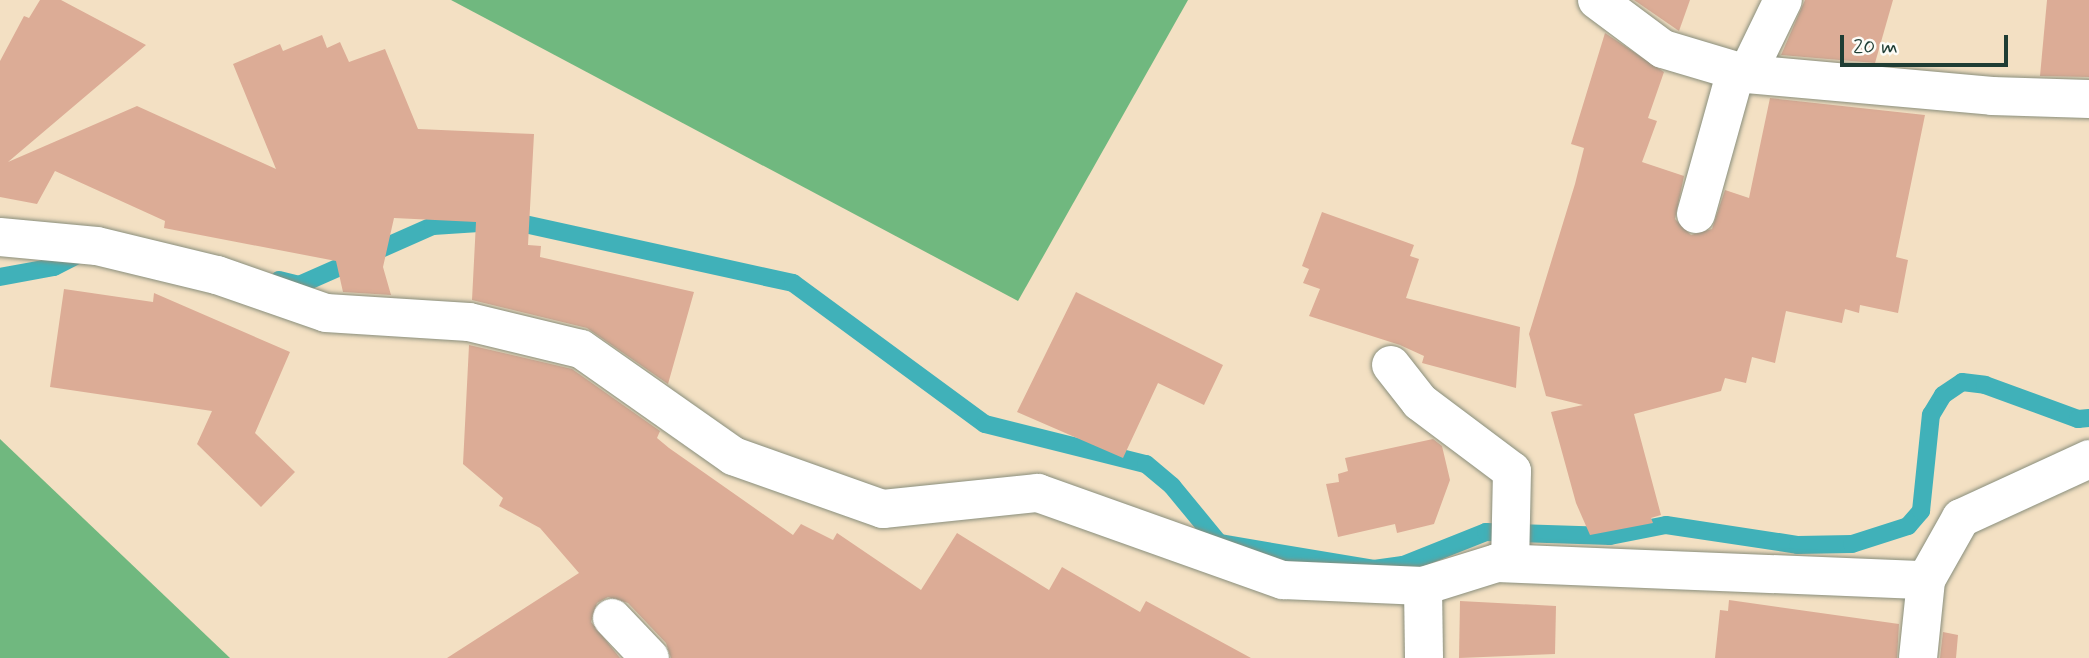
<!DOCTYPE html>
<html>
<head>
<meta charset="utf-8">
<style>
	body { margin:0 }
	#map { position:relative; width:2089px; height:658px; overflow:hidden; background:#f3e0c3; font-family:Mynerve,sans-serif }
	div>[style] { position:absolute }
	.forest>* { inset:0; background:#70b87f }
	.stream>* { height:18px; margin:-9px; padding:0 9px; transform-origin:9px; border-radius:9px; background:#40b1b9 }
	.building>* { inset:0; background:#dcac96 }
	.roads { filter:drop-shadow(0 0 2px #898e7c) drop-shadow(0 0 2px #898e7c) }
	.minor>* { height:38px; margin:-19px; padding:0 19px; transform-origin:19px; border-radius:19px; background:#fff }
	span { translate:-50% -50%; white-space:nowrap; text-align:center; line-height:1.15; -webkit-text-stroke:5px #fdfcf7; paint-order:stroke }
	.scale { position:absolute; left:1840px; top:35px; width:168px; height:32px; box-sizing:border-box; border:4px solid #1f3d34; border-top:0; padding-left:9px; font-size:21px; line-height:24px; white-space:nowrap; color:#1f3d34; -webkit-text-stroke:5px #fdfcf7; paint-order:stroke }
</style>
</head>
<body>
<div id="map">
	<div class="forest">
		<i style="clip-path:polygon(451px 0,1188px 0,1018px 301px)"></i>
		<i style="clip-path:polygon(0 439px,230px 658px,0 658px)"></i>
	</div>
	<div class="stream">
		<i style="left:0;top:277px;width:55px;rotate:-10.5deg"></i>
		<i style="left:54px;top:267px;width:33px;rotate:-27deg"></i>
		<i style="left:279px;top:280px;width:21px;rotate:14deg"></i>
		<i style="left:299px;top:285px;width:146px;rotate:-23.8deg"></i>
		<i style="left:433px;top:226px;width:78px;rotate:-3.7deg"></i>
		<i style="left:511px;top:221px;width:289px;rotate:12.4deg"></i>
		<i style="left:793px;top:283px;width:238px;rotate:36.3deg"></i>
		<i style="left:985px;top:424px;width:166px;rotate:14deg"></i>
		<i style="left:1146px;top:464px;width:34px;rotate:40deg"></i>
		<i style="left:1172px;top:486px;width:74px;rotate:50.5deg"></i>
		<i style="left:1219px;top:543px;width:157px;rotate:9.5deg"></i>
		<i style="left:1374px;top:569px;width:29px;rotate:-8deg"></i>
		<i style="left:1403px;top:565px;width:89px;rotate:-21.7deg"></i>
		<i style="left:1486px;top:532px;width:124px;rotate:1.8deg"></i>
		<i style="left:1610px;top:536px;width:57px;rotate:-11.1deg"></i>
		<i style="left:1666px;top:525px;width:134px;rotate:8.6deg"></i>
		<i style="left:1798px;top:545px;width:54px;rotate:-1.1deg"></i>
		<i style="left:1852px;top:544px;width:59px;rotate:-17.8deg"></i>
		<i style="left:1908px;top:526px;width:20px;rotate:-49deg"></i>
		<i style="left:1921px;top:511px;width:97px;rotate:-84.1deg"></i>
		<i style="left:1931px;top:415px;width:23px;rotate:-59deg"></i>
		<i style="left:1943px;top:395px;width:23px;rotate:-34deg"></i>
		<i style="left:1962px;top:382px;width:23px;rotate:7deg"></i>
		<i style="left:1985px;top:385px;width:99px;rotate:20.1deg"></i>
		<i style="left:2078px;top:419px;width:11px;rotate:-5deg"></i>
	</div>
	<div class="building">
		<i style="clip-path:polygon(40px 0,61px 0,146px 45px,8px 162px,137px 106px,276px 169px,233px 64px,280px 44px,283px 51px,322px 35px,327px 48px,340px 42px,349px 62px,385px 49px,418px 129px,534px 134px,528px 245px,541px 246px,540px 257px,694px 292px,668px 384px,587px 328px,472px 300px,476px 222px,394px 218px,383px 267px,391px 295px,343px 292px,336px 261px,164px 228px,165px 221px,55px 171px,37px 204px,0 197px,0 61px,24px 16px,29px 18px)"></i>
		<i style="clip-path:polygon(1634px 0,1690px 0,1679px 31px)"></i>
		<i style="clip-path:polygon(1805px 0,1893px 0,1875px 63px,1781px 55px)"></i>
		<i style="clip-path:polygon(2047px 0,2089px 0,2089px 77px,2040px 76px)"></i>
		<i style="clip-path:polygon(1605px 33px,1664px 72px,1648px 118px,1657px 121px,1642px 162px,1684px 176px,1675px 219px,1691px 235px,1712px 229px,1725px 190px,1749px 198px,1770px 98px,1925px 115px,1896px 257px,1908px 260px,1898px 313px,1860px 305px,1859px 313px,1845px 309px,1842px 323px,1786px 311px,1775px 363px,1752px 357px,1746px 383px,1725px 378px,1721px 391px,1634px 414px,1661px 515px,1651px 518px,1653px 523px,1590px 535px,1576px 503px,1551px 412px,1583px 405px,1546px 396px,1529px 334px,1575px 184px,1584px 148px,1571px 144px)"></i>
		<i style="clip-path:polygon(1322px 212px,1414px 245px,1410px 256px,1419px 259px,1406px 298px,1520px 327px,1516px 388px,1422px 363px,1424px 356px,1400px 345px,1309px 316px,1320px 289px,1303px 283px,1309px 269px,1302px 266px)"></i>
		<i style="clip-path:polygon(64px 289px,153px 302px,154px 293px,290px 352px,255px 433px,295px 472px,261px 507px,197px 444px,212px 411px,50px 387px)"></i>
		<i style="clip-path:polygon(1076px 292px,1223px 365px,1204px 405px,1158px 383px,1123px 458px,1017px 412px)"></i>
		<i style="clip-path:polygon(469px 345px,572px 369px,660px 431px,657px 438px,669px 448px,793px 535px,801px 524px,833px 540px,837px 533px,921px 590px,957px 533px,1049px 590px,1062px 567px,1140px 612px,1146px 601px,1251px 658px,671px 658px,666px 643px,628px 603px,608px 597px,597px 603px,591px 622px,620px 658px,447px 658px,579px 573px,540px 528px,499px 506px,503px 498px,463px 464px)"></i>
		<i style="clip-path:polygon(1433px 439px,1442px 446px,1450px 480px,1434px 524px,1397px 533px,1395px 524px,1338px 537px,1326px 484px,1339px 482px,1338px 474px,1348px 471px,1345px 458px)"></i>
		<i style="clip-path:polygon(1729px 600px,1899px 624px,1897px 658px,1715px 658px,1720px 610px,1728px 611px)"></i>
		<i style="clip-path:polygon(1460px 601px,1556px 606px,1555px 654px,1459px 658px)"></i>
		<i style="clip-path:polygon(1943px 632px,1958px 635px,1956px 658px,1940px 658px)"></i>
	</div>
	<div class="roads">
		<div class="minor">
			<i style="left:1597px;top:0;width:82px;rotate:36.6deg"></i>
			<i style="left:1663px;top:49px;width:88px;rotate:16.6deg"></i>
			<i style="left:1747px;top:74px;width:246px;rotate:5.1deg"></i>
			<i style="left:1992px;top:96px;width:97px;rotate:1.8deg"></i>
			<i style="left:1747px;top:74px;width:82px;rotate:-64.1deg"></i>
			<i style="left:1696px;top:214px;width:148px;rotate:-74.4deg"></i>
			<i style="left:0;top:237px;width:97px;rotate:5.3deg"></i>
			<i style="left:97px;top:246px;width:123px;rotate:13.6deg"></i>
			<i style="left:217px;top:275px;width:115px;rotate:19.2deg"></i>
			<i style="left:326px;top:313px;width:143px;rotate:3.6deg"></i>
			<i style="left:469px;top:322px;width:115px;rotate:13.6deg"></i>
			<i style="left:581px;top:349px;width:186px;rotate:35.1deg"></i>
			<i style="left:733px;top:456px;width:159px;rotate:19.5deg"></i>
			<i style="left:883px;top:509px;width:156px;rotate:-5.9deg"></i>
			<i style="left:1038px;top:493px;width:260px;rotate:19.6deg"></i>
			<i style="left:1283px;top:580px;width:140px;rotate:2.5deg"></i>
			<i style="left:1423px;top:586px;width:77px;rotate:-17.3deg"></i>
			<i style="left:1497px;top:563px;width:429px;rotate:2.3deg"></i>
			<i style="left:1391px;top:365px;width:47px;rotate:51.9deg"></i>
			<i style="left:1420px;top:402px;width:115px;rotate:36.9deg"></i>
			<i style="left:1512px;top:471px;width:92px;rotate:91.2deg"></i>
			<i style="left:1423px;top:586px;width:72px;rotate:89.2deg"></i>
			<i style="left:612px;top:618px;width:55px;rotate:46.5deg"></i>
			<i style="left:1918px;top:658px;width:78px;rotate:-84.1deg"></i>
			<i style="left:1926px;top:580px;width:71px;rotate:-60.6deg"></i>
			<i style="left:1961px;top:518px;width:141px;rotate:-24.7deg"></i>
		</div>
	</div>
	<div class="scale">20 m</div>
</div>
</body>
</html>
